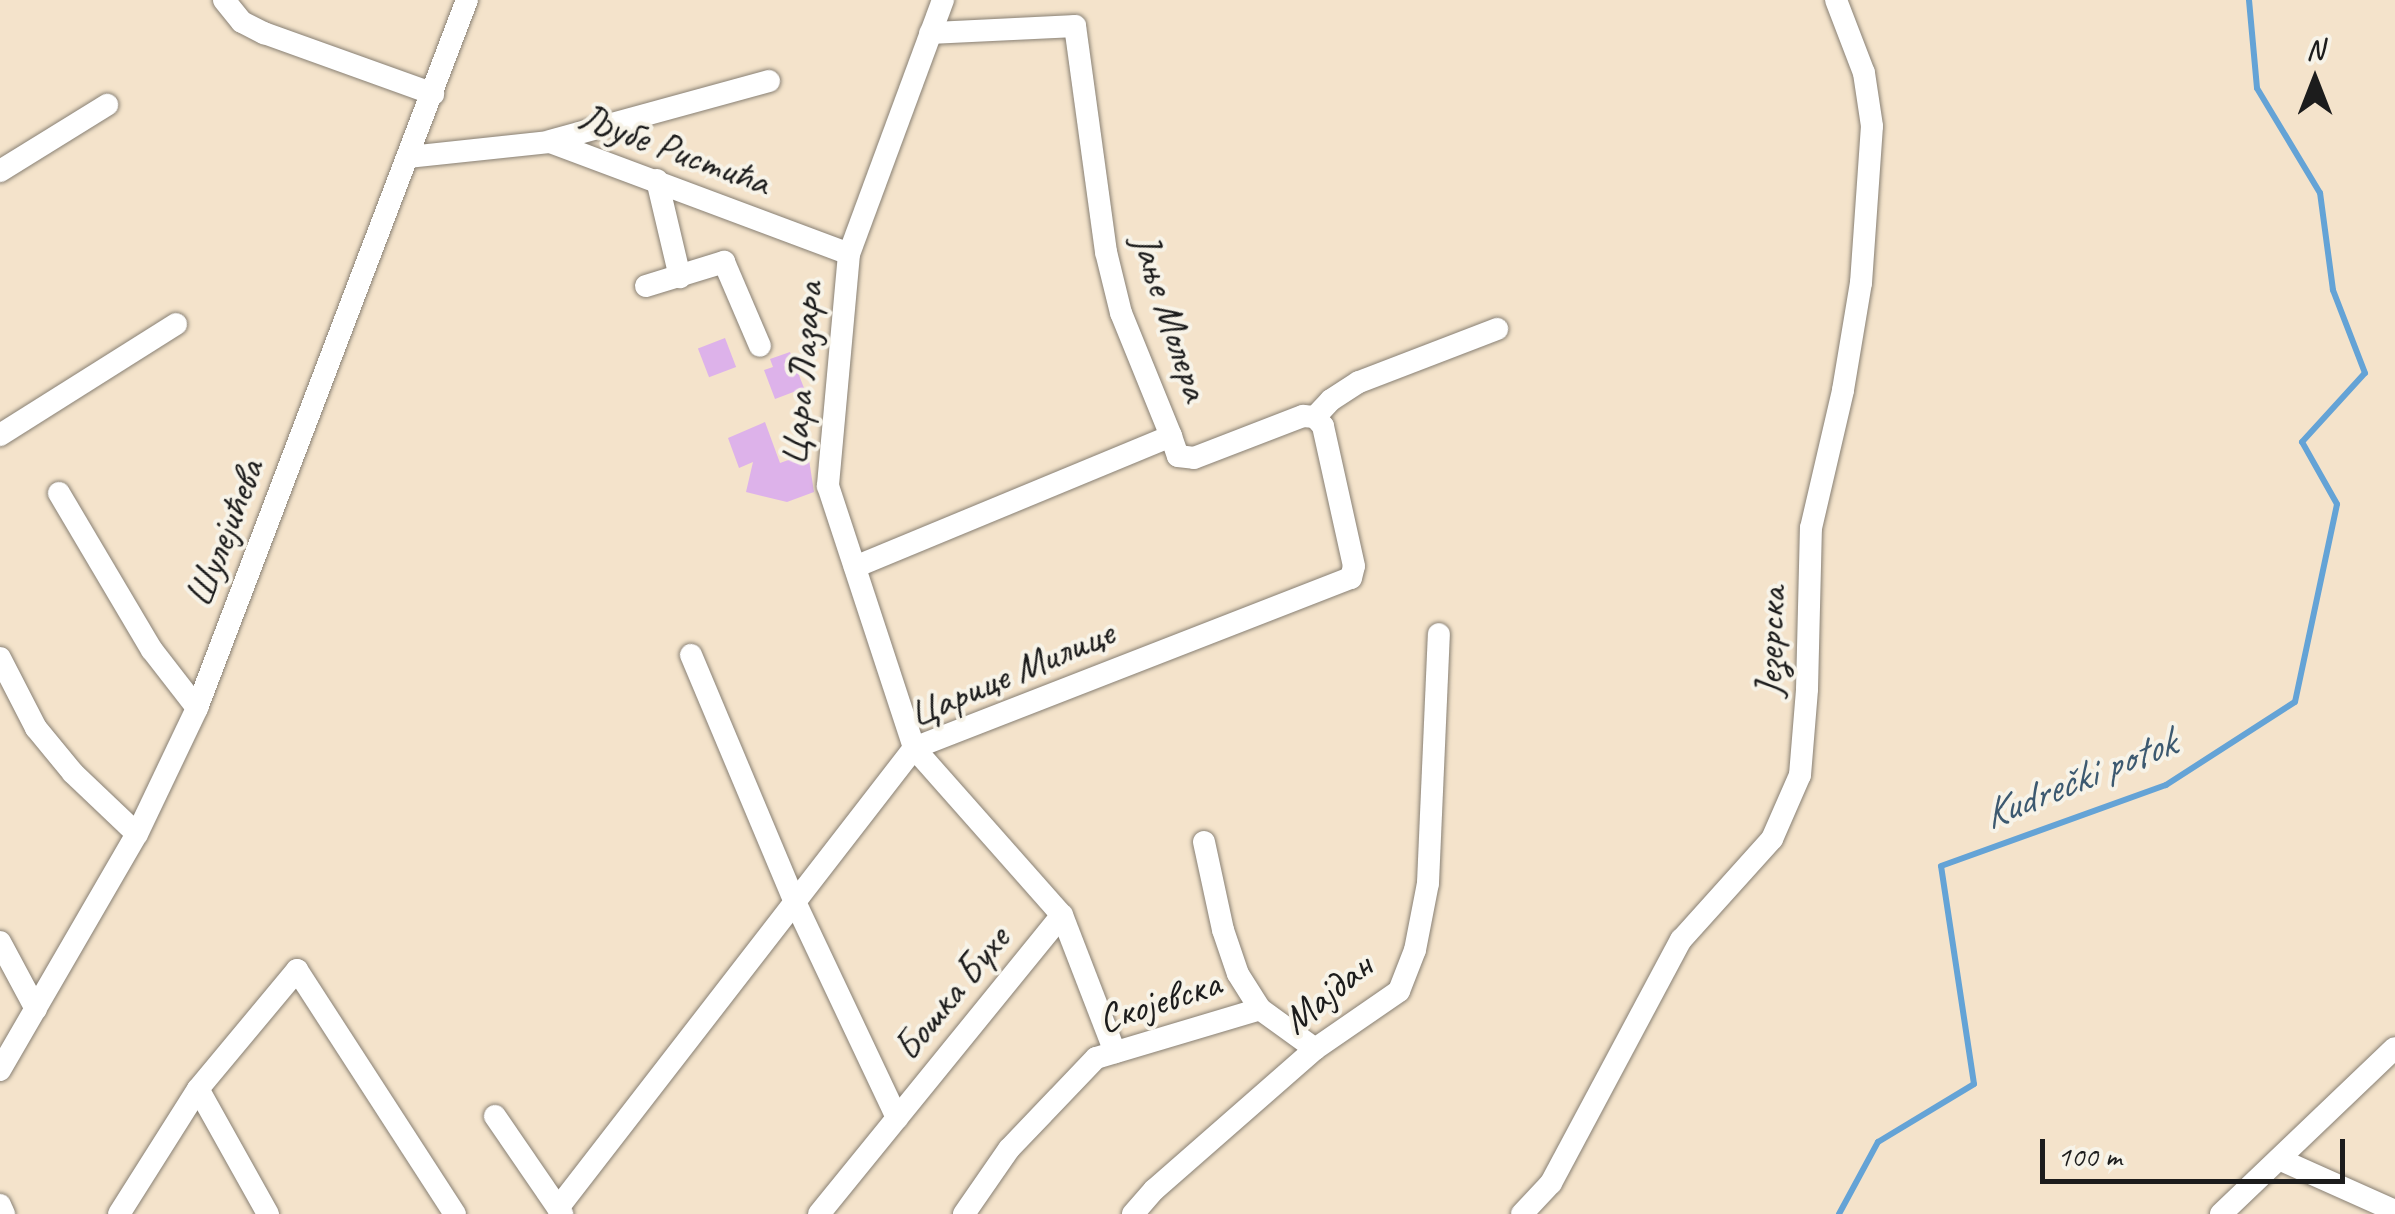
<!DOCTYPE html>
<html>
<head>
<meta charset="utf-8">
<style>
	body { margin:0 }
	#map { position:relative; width:2395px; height:1214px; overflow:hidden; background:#f4e3cb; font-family:Caveat,sans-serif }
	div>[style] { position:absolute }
	.stream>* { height:6px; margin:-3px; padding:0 3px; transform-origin:3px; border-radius:3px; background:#64a3d6 }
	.building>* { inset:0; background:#ddb2ea; transform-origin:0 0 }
	.roads { filter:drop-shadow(0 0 2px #888074) drop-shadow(0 0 2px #888074) }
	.minor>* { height:22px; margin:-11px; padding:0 11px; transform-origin:11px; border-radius:11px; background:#fff }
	span { translate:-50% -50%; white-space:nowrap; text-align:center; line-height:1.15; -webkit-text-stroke:8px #f7f3e8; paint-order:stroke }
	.street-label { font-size:40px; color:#1c1c1c }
	.water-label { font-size:42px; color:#3c5970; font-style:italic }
	.north { position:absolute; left:2265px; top:30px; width:100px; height:100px; -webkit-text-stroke:8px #f7f3e8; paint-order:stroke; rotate:0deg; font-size:28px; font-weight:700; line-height:40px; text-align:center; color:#1c1c1c }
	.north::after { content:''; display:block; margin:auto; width:35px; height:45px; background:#1c1c1c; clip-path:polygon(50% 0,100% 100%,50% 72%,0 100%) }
	.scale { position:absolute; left:2040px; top:1139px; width:305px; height:45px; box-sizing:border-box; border:5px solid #1c1c1c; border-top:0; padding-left:12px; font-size:30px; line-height:35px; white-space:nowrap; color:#1c1c1c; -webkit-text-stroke:8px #f7f3e8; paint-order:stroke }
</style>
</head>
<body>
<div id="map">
	<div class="stream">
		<i style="left:1839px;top:1214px;width:82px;rotate:-61.6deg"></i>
		<i style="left:1878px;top:1142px;width:112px;rotate:-31.1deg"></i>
		<i style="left:1974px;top:1084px;width:220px;rotate:-98.6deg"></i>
		<i style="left:1941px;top:866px;width:239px;rotate:-19.8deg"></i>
		<i style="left:2166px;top:785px;width:153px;rotate:-32.8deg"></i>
		<i style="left:2295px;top:702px;width:202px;rotate:-78deg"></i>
		<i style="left:2337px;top:504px;width:71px;rotate:-119.4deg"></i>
		<i style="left:2302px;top:442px;width:93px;rotate:-47.6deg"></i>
		<i style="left:2365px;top:373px;width:89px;rotate:-111.1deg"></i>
		<i style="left:2333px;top:290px;width:98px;rotate:-97.6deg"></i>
		<i style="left:2320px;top:193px;width:122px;rotate:-121deg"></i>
		<i style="left:2257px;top:88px;width:88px;rotate:-95.2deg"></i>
	</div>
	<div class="building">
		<i style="left:725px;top:338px;width:31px;height:29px;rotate:69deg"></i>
		<i style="clip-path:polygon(790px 352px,804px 388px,775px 399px,764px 370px,773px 367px,770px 359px)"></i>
		<i style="clip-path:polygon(765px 422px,780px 463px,808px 453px,814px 492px,787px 502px,746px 492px,753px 462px,739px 468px,728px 438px)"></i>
	</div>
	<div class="roads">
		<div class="minor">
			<i style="left:224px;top:0;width:28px;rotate:51deg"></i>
			<i style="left:242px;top:22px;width:25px;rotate:27deg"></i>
			<i style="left:264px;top:33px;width:180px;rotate:19.8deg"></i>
			<i style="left:943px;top:0;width:271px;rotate:110.3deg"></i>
			<i style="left:849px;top:254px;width:233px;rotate:95.2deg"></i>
			<i style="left:828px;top:486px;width:276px;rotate:71.8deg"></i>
			<i style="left:914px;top:748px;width:223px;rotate:48.5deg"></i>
			<i style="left:1062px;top:915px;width:147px;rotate:68.9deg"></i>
			<i style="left:550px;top:141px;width:227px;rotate:-15.3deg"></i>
			<i style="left:409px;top:157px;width:142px;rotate:-6.1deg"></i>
			<i style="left:550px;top:142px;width:319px;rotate:20.5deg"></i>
			<i style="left:0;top:171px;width:126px;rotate:-31.7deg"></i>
			<i style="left:657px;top:180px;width:100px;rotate:76.7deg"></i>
			<i style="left:646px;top:286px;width:82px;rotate:-17.1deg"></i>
			<i style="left:724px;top:262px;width:91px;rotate:66.8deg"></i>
			<i style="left:0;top:435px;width:208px;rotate:-32.2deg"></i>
			<i style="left:1171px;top:436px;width:21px;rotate:71deg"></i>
			<i style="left:1178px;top:456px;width:16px;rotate:7deg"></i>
			<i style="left:1194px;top:458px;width:117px;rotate:-21.1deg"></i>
			<i style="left:1303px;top:416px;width:12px;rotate:5deg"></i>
			<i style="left:1315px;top:417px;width:23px;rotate:-47deg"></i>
			<i style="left:1331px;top:400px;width:33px;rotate:-33deg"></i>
			<i style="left:1359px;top:382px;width:148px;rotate:-21deg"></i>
			<i style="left:59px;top:493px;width:182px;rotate:59.4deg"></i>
			<i style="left:152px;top:650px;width:73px;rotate:52.2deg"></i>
			<i style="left:855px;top:567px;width:342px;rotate:-22.5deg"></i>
			<i style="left:1171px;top:436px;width:133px;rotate:-112.1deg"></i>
			<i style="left:1121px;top:313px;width:63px;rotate:-103.8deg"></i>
			<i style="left:1106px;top:252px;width:228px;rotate:-97.8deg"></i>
			<i style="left:1075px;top:26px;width:145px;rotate:177.2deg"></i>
			<i style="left:691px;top:655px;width:268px;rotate:67.2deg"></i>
			<i style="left:795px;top:902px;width:239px;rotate:64.7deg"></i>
			<i style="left:0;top:658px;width:79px;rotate:62.8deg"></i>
			<i style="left:36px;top:728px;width:58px;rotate:50.6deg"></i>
			<i style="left:73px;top:773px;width:88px;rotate:43.6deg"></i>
			<i style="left:1204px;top:842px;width:90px;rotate:77.8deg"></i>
			<i style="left:1223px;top:930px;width:46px;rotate:71.2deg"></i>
			<i style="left:1238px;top:974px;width:41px;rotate:57.8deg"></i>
			<i style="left:0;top:942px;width:76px;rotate:61.8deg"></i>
			<i style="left:0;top:1070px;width:273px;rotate:-59.9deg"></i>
			<i style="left:137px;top:834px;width:140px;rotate:-64.5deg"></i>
			<i style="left:197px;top:708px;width:758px;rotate:-69.13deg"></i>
			<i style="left:495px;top:1116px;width:119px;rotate:55.6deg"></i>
			<i style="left:2281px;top:1160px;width:125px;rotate:24.1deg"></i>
			<i style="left:0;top:1205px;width:10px;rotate:66deg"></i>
			<i style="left:558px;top:1208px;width:582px;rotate:-52.26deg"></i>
			<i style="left:914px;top:748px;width:469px;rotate:-21.3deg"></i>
			<i style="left:1351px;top:578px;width:12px;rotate:-76deg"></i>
			<i style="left:1354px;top:566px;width:143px;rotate:-102.5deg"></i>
			<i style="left:1323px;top:426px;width:12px;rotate:-132deg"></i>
			<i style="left:119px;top:1214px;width:148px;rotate:-57.7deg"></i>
			<i style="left:268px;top:1214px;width:143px;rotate:-119.2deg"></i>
			<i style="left:198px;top:1089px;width:155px;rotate:-50.2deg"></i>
			<i style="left:297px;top:970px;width:291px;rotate:57.1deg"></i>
			<i style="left:819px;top:1214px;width:385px;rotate:-50.9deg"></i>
			<i style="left:964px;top:1214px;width:79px;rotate:-55.3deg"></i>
			<i style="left:1009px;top:1149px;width:126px;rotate:-46.3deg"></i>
			<i style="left:1096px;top:1058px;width:171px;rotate:-16.6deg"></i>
			<i style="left:1260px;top:1009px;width:68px;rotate:36deg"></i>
			<i style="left:1133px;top:1214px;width:32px;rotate:-49deg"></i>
			<i style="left:1154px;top:1190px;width:214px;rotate:-41.2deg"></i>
			<i style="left:1315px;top:1049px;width:102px;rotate:-34.6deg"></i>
			<i style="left:1399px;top:991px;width:44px;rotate:-68.7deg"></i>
			<i style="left:1415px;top:950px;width:68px;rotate:-79deg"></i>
			<i style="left:1428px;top:883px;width:249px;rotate:-87.5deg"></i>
			<i style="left:1522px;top:1214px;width:42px;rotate:-46.9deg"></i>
			<i style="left:1551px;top:1183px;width:276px;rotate:-61.9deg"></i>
			<i style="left:1681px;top:940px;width:136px;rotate:-48deg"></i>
			<i style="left:1772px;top:839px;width:70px;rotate:-66.4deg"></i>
			<i style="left:1800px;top:775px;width:86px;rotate:-85.3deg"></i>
			<i style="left:1807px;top:689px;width:161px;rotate:-88.6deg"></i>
			<i style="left:1811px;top:528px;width:142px;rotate:-76.9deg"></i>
			<i style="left:1843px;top:390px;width:109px;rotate:-80.5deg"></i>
			<i style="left:1861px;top:283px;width:157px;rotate:-86deg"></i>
			<i style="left:1872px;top:126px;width:54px;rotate:-98.6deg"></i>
			<i style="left:1864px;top:73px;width:78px;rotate:-111deg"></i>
			<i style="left:2221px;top:1214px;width:240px;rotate:-43.7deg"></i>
		</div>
	</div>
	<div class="street-label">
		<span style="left:674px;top:149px;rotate:20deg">Љубе Ристића</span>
		<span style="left:1171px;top:317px;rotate:72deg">Јање Молера</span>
		<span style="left:801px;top:374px;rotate:-85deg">Цара Лазара</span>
		<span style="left:224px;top:533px;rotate:-69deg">Шулејићева</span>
		<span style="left:1770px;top:642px;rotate:-88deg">Језерска</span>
		<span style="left:1011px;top:673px;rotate:-23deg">Царице Милице</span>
		<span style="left:951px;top:993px;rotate:-51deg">Бошка Бухе</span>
		<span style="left:1327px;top:993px;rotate:-39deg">Мајдан</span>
		<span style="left:1159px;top:1001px;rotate:-18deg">Скојевска</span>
	</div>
	<div class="water-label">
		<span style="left:2079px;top:779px;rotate:-22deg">Kudrečki potok</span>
	</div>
	<div class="north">N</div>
	<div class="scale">100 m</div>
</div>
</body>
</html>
